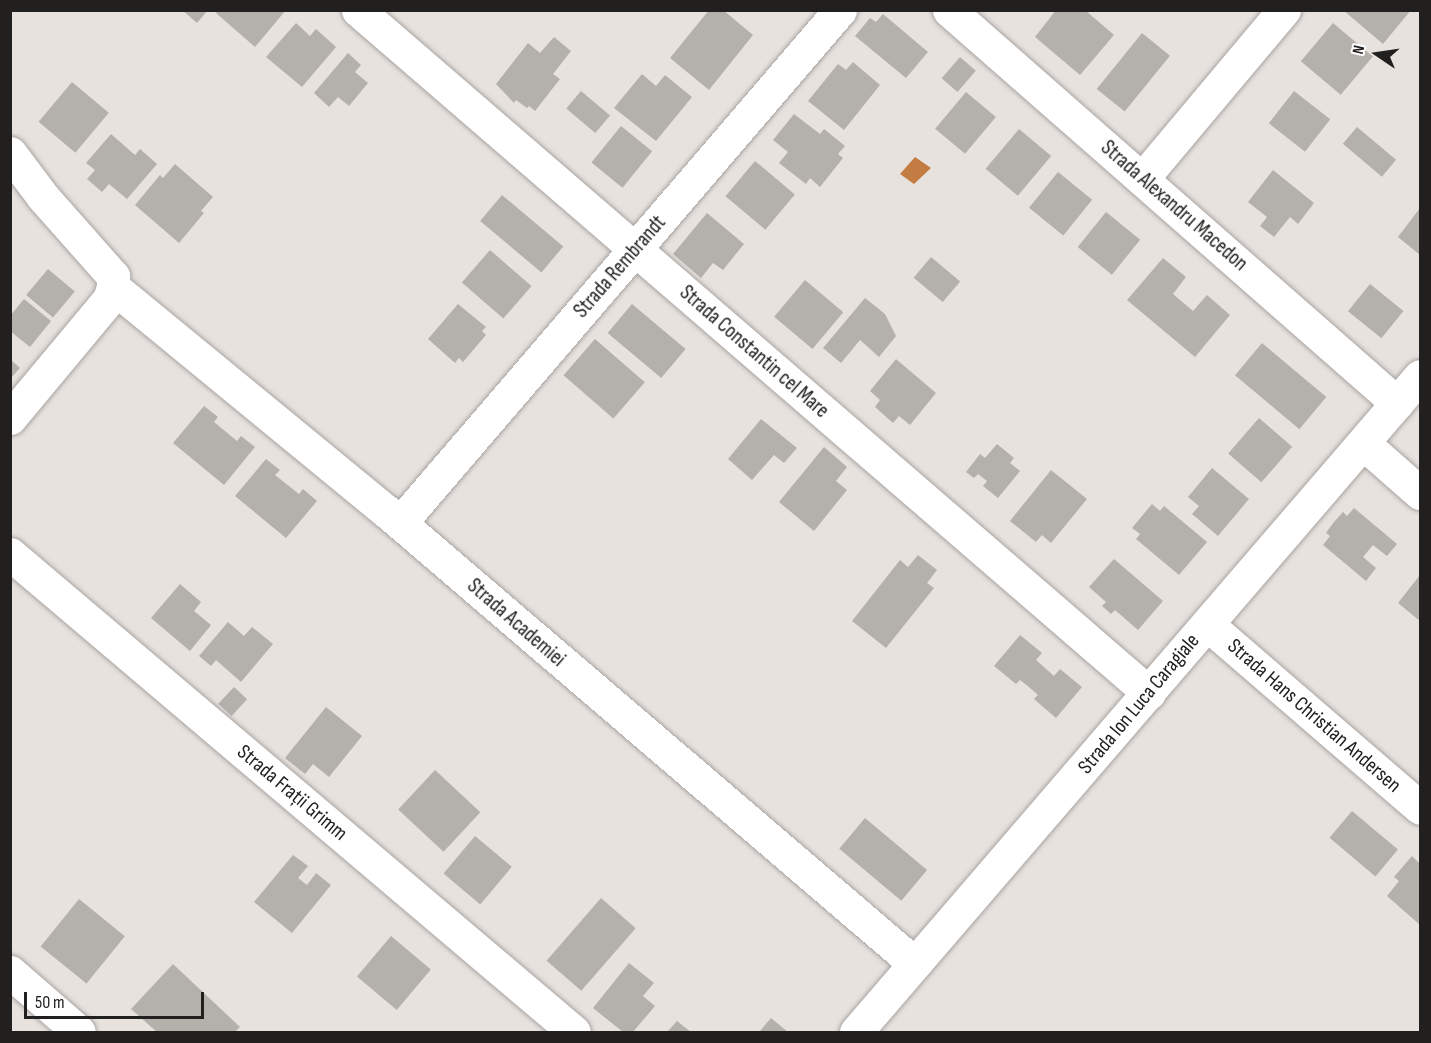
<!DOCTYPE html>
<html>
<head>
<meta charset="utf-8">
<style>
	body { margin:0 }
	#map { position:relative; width:1431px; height:1043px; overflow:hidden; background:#e7e2de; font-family:"Sofia Sans Condensed",sans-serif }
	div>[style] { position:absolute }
	.water>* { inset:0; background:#c37d42 }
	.building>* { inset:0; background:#b4b0ac; transform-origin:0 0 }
	.roads { filter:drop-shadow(0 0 2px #a9a4a1) drop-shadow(0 0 2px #a9a4a1) }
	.minor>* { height:33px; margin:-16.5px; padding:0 16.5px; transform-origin:16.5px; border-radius:16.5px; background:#fff }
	span { translate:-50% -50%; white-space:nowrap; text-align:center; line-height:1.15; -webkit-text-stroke:5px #fff; paint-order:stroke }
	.street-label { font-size:21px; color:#22201e }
	.frame { position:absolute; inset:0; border:12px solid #22201e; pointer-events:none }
	.north { position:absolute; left:1347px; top:24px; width:60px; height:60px; -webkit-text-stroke:4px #fff; paint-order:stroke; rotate:283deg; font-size:16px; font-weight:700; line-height:24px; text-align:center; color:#22201e }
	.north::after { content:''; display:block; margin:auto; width:21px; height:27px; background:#22201e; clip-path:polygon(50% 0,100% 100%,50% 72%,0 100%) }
	.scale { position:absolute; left:24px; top:992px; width:180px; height:27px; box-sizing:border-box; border:3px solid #22201e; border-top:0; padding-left:8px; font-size:18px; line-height:21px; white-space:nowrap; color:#22201e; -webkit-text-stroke:4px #fff; paint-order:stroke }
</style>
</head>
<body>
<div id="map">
	<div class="water">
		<i style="clip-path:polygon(915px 157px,931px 168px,914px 184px,900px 174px)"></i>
	</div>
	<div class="building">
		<i style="clip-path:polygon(182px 10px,208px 10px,197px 23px)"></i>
		<i style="clip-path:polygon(218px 10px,286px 10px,255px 47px,216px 13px)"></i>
		<i style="clip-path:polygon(709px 10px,723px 10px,753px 35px,709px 90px,670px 58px)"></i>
		<i style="clip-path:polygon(1056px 10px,1085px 10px,1114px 35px,1080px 75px,1035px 37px)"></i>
		<i style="clip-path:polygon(1343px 10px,1411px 10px,1383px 44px)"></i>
		<i style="clip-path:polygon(883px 14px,928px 52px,906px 78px,855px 36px,870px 18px,876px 22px)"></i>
		<i style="clip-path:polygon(296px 23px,310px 36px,316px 29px,336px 47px,302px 87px,266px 57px)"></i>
		<i style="left:1333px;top:23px;width:52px;height:50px;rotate:40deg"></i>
		<i style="left:1142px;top:33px;width:36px;height:72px;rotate:39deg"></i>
		<i style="clip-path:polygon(554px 37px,571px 51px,553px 74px,560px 79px,535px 111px,529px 106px,527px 108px,516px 100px,514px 103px,496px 84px,528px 43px,540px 53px)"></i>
		<i style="clip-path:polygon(348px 53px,361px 65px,355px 72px,368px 83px,349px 106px,338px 97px,329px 107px,314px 93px)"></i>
		<i style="left:960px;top:57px;width:21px;height:28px;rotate:41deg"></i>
		<i style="clip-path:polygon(853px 62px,880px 85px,844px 130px,808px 101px,838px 64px,846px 70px)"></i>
		<i style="clip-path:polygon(642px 74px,656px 86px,665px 75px,692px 97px,656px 141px,614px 108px)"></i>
		<i style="left:72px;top:82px;width:48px;height:52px;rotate:40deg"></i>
		<i style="left:581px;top:91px;width:38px;height:23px;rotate:40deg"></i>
		<i style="left:1294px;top:91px;width:46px;height:41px;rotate:38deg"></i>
		<i style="left:966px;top:92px;width:39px;height:48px;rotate:40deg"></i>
		<i style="clip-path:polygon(794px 114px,820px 134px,824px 129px,845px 146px,838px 154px,843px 158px,820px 187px,810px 178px,806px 184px,779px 163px,788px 152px,773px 140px)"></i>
		<i style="left:621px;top:126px;width:40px;height:47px;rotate:39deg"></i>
		<i style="left:1357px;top:127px;width:51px;height:22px;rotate:40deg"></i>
		<i style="left:1019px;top:129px;width:42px;height:52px;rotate:40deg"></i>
		<i style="clip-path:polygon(111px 134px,135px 155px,140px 149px,157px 164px,127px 199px,109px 184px,102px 192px,87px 179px,95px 170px,86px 163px)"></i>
		<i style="left:755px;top:161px;width:52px;height:46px;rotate:40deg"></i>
		<i style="clip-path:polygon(175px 164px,213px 197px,201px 211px,204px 213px,179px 243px,135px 205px,160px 175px,163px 178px)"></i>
		<i style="clip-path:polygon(1273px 170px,1314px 203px,1298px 224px,1290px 217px,1274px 237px,1260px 226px,1267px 217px,1248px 202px)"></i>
		<i style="left:1058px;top:172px;width:44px;height:46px;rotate:39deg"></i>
		<i style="left:502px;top:195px;width:80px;height:34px;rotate:40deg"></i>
		<i style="clip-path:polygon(1420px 208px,1420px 255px,1398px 237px)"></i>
		<i style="left:1106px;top:212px;width:44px;height:45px;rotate:39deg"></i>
		<i style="clip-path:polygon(707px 213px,744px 244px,723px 270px,713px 263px,701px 278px,673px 254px)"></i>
		<i style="left:490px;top:250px;width:55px;height:43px;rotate:41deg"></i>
		<i style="left:931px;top:257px;width:38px;height:27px;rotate:40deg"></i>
		<i style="clip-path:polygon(1163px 258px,1186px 277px,1173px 294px,1193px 311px,1207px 295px,1230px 315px,1195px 357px,1127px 300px)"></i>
		<i style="left:48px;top:269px;width:35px;height:34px;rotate:40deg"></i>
		<i style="left:805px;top:280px;width:50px;height:48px;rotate:40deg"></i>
		<i style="left:1370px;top:284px;width:43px;height:35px;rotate:39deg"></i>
		<i style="clip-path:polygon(865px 298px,885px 314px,896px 336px,879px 357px,860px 340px,841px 363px,823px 348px)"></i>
		<i style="clip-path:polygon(24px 299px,51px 321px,30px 347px,10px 331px,10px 316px)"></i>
		<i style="clip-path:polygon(458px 304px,486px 327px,482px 331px,486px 335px,463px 362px,459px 358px,455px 363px,428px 339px)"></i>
		<i style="left:632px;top:304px;width:70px;height:38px;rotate:40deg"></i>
		<i style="left:595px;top:339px;width:66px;height:48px;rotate:41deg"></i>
		<i style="left:1262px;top:343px;width:84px;height:42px;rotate:40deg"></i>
		<i style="clip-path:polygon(10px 359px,20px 368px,10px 379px)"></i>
		<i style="clip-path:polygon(896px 359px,936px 393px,910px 425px,899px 416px,893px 423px,875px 407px,880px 400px,870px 391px)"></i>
		<i style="clip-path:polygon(204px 406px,218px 417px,214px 422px,237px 441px,241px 436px,255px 447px,224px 485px,173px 443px)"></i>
		<i style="left:1259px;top:418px;width:44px;height:47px;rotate:41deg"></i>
		<i style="clip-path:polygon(761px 419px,797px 448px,784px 463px,774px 455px,752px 480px,728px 459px)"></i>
		<i style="clip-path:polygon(997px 444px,1014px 458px,1010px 463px,1020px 471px,998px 498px,983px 486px,987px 481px,978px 474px,974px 478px,966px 472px,980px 454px,985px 458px)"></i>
		<i style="clip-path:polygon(824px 447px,847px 467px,836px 481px,847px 490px,814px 531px,779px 502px)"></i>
		<i style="clip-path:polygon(266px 459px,280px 470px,275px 475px,299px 494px,303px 489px,317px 501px,286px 538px,235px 496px)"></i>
		<i style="clip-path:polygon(1212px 468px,1249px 499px,1218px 536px,1192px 514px,1199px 506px,1188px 497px)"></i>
		<i style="clip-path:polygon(1051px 470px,1087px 499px,1051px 543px,1042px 535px,1036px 542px,1010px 521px)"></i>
		<i style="clip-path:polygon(1152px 504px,1160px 511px,1164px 506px,1207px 542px,1179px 575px,1136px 539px,1140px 534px,1132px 528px)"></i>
		<i style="clip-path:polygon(1354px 508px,1397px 544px,1387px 556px,1373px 545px,1363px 557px,1376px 568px,1366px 581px,1323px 545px,1330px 536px,1326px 533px,1334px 522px,1343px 512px,1347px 516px)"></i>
		<i style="clip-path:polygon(918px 555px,937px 570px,927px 583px,934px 588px,886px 648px,852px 621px,900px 560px,908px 567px)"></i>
		<i style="clip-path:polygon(1114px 559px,1163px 601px,1138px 630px,1115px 610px,1111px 614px,1102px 606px,1106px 602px,1089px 587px)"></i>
		<i style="clip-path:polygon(1420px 575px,1420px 621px,1398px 603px)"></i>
		<i style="clip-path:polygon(180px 584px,201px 602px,194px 611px,211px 625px,190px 651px,151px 618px)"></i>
		<i style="clip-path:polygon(228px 622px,244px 636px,252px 627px,273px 644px,241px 682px,216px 660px,211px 666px,199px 656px)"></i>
		<i style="clip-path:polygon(1020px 635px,1042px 653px,1036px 660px,1054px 676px,1060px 669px,1082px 687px,1056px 718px,1034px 699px,1038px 695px,1029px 687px,1020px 680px,1016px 684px,994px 666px)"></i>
		<i style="left:234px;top:687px;width:18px;height:23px;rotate:43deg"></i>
		<i style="clip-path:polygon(326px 707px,362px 736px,329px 777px,313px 764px,305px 774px,285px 758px)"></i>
		<i style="left:435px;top:770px;width:62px;height:54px;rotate:43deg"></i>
		<i style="left:1352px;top:811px;width:60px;height:35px;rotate:40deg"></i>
		<i style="left:865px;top:818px;width:81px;height:40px;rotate:40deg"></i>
		<i style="left:475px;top:836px;width:48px;height:49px;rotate:40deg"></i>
		<i style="clip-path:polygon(293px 855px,308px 866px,298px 878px,307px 885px,316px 873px,331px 885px,292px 933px,254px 902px)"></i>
		<i style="clip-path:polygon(1412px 856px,1420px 864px,1420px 925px,1387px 896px,1399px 881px,1394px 877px)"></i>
		<i style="left:601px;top:898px;width:46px;height:83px;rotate:41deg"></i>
		<i style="left:79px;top:899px;width:59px;height:61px;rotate:39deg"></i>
		<i style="left:391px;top:936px;width:52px;height:53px;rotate:40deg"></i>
		<i style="clip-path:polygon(629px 963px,654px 983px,643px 996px,655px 1006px,633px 1032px,623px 1032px,593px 1008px)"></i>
		<i style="clip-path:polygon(173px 964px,240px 1027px,235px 1032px,157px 1032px,131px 1009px)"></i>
		<i style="clip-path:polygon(771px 1018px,788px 1032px,759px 1032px)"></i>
		<i style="clip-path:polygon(677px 1021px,691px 1032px,667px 1032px)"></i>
	</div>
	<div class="roads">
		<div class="minor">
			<i style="left:358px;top:10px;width:1045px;rotate:40.81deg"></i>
			<i style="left:949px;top:10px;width:596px;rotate:41.26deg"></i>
			<i style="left:10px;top:153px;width:55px;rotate:53.1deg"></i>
			<i style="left:43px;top:197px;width:106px;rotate:48.5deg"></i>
			<i style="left:113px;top:276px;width:11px;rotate:90deg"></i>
			<i style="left:113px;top:287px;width:13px;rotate:108deg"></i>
			<i style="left:109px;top:299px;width:155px;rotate:129.8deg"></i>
			<i style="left:1142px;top:179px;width:221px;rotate:-50deg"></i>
			<i style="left:113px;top:287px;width:353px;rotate:39.4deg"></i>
			<i style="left:386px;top:511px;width:696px;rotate:40.57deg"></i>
			<i style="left:1363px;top:443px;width:76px;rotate:41.3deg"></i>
			<i style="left:400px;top:523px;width:676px;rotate:-49.38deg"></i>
			<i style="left:10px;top:554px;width:739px;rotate:40.28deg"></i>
			<i style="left:1207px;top:624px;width:281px;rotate:40.8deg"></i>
			<i style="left:10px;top:972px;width:91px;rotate:41deg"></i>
			<i style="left:856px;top:1032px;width:865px;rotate:-49.31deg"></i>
		</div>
	</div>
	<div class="street-label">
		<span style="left:1174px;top:206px;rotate:41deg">Strada Alexandru Macedon</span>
		<span style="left:620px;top:267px;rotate:-49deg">Strada Rembrandt</span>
		<span style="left:754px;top:352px;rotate:41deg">Strada Constantin cel Mare</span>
		<span style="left:516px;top:623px;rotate:41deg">Strada Academiei</span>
		<span style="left:1139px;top:704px;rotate:-50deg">Strada Ion Luca Caragiale</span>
		<span style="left:1314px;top:716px;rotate:41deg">Strada Hans Christian Andersen</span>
		<span style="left:292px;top:793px;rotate:40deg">Strada Frații Grimm</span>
	</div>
	<div class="frame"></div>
	<div class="north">N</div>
	<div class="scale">50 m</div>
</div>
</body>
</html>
